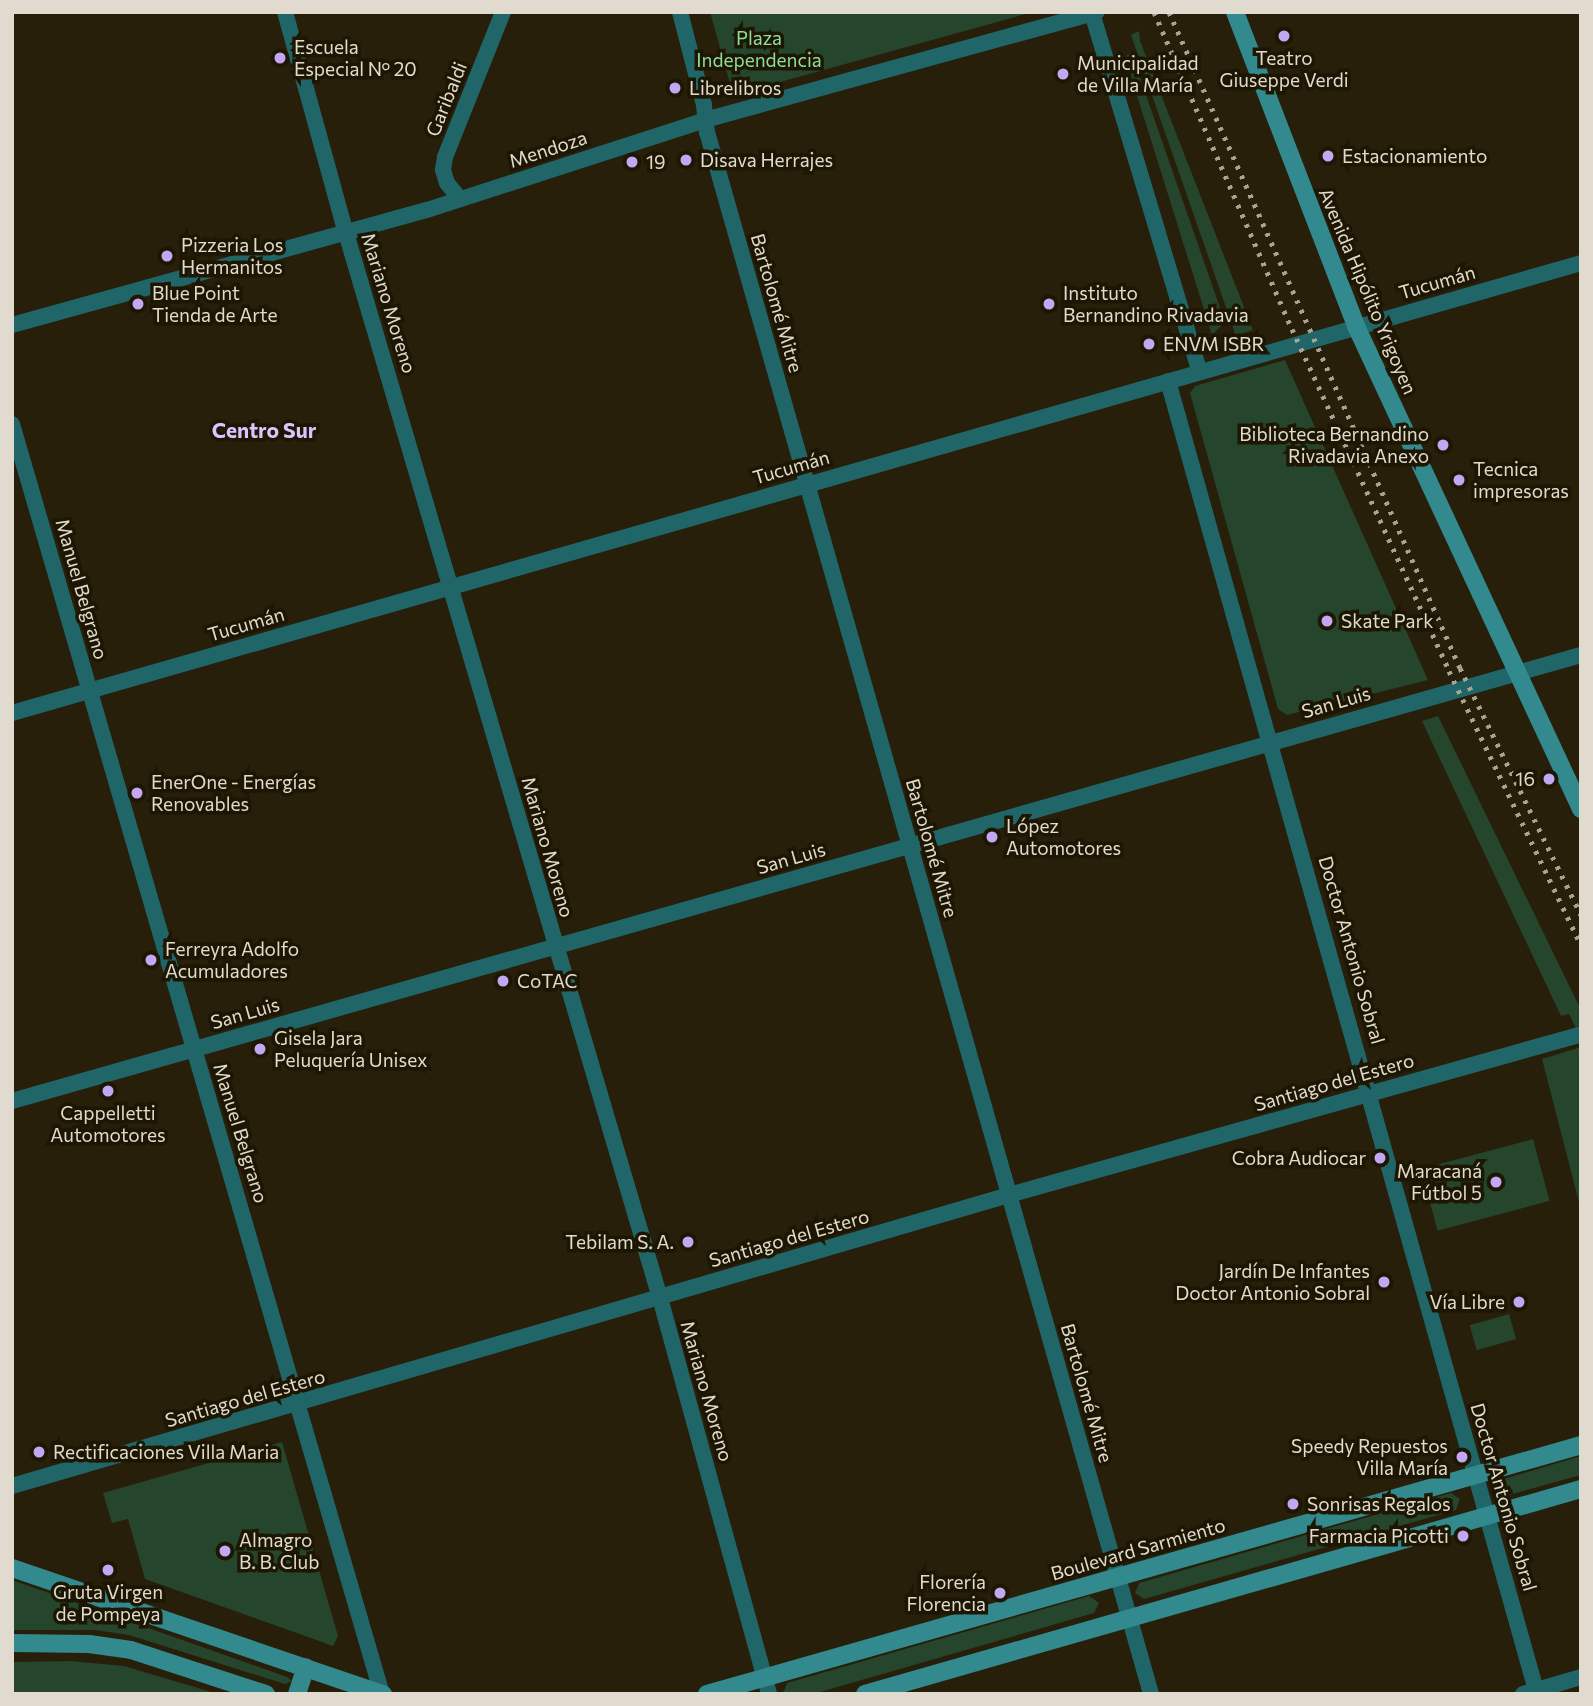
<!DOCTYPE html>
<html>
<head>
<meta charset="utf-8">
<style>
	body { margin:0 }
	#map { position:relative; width:1593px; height:1706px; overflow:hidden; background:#271f09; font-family:Commissioner,sans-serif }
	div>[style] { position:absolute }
	.green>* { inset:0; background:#25452c; transform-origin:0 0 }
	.street>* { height:16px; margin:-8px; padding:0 8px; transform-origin:8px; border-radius:8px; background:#206669 }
	.secondary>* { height:18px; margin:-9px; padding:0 9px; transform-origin:9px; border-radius:9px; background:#338a8e }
	.rail>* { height:5px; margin-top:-2.5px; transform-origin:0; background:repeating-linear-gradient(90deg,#a9a393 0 3.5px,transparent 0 10.5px) }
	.dots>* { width:19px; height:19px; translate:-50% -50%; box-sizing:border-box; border:4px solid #1d1602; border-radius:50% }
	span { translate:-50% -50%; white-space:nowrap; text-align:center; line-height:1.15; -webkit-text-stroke:7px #1d1602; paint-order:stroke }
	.park-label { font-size:19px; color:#8dde9d }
	.poi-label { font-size:19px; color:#e0dbce }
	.left { translate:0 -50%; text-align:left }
	.right { translate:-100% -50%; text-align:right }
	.street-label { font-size:19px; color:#e0dbce }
	.neighbourhood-label { font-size:21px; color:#d8c5fd; font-weight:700 }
	.frame { position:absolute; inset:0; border:14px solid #e0dbce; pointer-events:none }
</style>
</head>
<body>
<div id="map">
	<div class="green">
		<i style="clip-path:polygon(710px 12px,1033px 12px,751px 90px,737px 89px,729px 80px)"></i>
		<i style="clip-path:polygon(1139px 31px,1140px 41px,1253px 330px,1236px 336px,1131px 35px)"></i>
		<i style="clip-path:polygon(1131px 52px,1225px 322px,1212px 335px,1125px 57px)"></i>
		<i style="clip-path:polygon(1285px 360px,1428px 680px,1287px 715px,1278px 709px,1190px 393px,1195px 386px)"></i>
		<i style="clip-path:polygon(1438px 716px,1581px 1010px,1581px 1039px,1569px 1014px,1561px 1016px,1422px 721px)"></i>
		<i style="clip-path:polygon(1581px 1047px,1581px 1210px,1542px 1059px)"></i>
		<i style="left:1533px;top:1139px;width:64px;height:116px;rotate:75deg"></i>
		<i style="left:1509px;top:1314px;width:26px;height:41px;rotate:74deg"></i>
		<i style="clip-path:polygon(282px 1442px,338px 1636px,333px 1646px,145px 1579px,128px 1519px,112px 1523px,103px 1493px)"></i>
		<i style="clip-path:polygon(1581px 1456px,1581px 1475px,1509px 1495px,1498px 1489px,1504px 1479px)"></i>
		<i style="clip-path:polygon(1451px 1493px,1460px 1499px,1456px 1510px,1144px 1599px,1135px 1593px,1139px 1583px)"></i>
		<i style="clip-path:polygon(12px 1580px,287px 1677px,292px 1681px,285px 1684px,129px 1635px,95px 1630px,12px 1630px)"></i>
		<i style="clip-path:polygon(1089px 1596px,1099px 1603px,1094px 1613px,813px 1694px,783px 1694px,787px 1683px)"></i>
		<i style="clip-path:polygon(71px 1661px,124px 1666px,218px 1694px,12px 1694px,12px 1662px)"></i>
	</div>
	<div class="street">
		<i style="left:285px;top:12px;width:229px;rotate:74.6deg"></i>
		<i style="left:346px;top:233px;width:1110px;rotate:73.57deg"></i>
		<i style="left:660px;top:1298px;width:411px;rotate:74.6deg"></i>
		<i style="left:680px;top:12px;width:96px;rotate:75.5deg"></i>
		<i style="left:704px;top:105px;width:27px;rotate:84deg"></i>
		<i style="left:707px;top:132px;width:1624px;rotate:74.13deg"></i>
		<i style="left:1092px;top:13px;width:375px;rotate:73.3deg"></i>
		<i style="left:460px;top:199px;width:21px;rotate:-129deg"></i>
		<i style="left:447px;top:183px;width:14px;rotate:-107deg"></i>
		<i style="left:443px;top:170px;width:13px;rotate:-81deg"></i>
		<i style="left:445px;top:157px;width:156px;rotate:-68.2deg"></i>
		<i style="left:12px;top:325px;width:431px;rotate:-15.5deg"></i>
		<i style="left:427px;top:210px;width:292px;rotate:-17.9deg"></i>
		<i style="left:705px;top:120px;width:406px;rotate:-15.4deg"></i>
		<i style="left:1168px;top:381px;width:1364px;rotate:74.3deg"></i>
		<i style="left:12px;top:424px;width:1323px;rotate:73.76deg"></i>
		<i style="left:12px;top:713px;width:1632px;rotate:-16deg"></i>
		<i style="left:12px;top:1101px;width:1631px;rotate:-15.87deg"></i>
		<i style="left:12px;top:1486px;width:1039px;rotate:-16.27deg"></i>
		<i style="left:1009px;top:1195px;width:592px;rotate:-15.68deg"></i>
		<i style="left:1523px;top:1694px;width:60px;rotate:-16.3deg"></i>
	</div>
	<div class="secondary">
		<i style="left:1235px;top:12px;width:337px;rotate:68.9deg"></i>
		<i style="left:1356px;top:326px;width:533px;rotate:65.02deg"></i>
		<i style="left:12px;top:1568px;width:392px;rotate:18.8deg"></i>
		<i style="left:12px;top:1643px;width:77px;rotate:0.7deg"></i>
		<i style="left:89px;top:1644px;width:42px;rotate:8.1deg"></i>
		<i style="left:131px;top:1650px;width:142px;rotate:18.1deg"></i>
		<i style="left:297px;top:1694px;width:28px;rotate:-72deg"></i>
		<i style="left:707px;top:1694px;width:909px;rotate:-15.9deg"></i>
		<i style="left:865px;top:1694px;width:745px;rotate:-15.98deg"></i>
	</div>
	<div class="rail">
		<i style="left:1154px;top:12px;width:346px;rotate:66.5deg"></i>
		<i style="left:1292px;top:329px;width:376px;rotate:65.3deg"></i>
		<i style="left:1449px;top:671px;width:304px;rotate:64.3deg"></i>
		<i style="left:1169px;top:12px;width:718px;rotate:66.08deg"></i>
		<i style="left:1460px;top:668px;width:275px;rotate:63.9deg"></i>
	</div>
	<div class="dots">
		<i style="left:1284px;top:36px;background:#c3a7f2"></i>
		<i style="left:280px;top:58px;background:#c3a7f2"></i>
		<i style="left:1063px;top:74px;background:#c3a7f2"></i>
		<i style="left:675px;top:88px;background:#c3a7f2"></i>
		<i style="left:1328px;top:156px;background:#c3a7f2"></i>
		<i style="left:686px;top:160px;background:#c3a7f2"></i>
		<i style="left:632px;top:162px;background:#c3a7f2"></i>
		<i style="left:167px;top:256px;background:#c3a7f2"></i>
		<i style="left:138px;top:304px;background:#c3a7f2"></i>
		<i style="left:1049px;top:304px;background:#c3a7f2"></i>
		<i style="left:1149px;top:344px;background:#c3a7f2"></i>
		<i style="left:1443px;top:445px;background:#c3a7f2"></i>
		<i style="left:1459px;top:480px;background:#c3a7f2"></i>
		<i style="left:1327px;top:621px;background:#c3a7f2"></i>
		<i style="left:1549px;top:779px;background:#c3a7f2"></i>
		<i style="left:137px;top:793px;background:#c3a7f2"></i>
		<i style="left:992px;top:837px;background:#c3a7f2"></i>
		<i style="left:151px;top:960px;background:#c3a7f2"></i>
		<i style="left:503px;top:981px;background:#c3a7f2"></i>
		<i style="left:260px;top:1049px;background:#c3a7f2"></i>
		<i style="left:108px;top:1091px;background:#c3a7f2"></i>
		<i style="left:1380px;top:1158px;background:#c3a7f2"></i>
		<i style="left:1496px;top:1182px;background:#c3a7f2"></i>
		<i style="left:688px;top:1242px;background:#c3a7f2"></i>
		<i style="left:1384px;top:1282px;background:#c3a7f2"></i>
		<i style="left:1519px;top:1302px;background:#c3a7f2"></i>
		<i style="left:39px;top:1452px;background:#c3a7f2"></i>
		<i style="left:1462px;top:1457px;background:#c3a7f2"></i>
		<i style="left:1293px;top:1504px;background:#c3a7f2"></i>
		<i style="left:1463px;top:1536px;background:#c3a7f2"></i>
		<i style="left:225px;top:1551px;background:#c3a7f2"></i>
		<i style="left:108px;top:1570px;background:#c3a7f2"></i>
		<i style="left:1000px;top:1593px;background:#c3a7f2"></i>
	</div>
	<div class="park-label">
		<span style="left:759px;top:49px">Plaza<br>Independencia</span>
	</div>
	<div class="poi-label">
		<span class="left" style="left:294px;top:58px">Escuela<br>Especial Nº 20</span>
		<span style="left:1284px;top:69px">Teatro<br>Giuseppe Verdi</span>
		<span class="left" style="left:1077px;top:74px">Municipalidad<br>de Villa María</span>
		<span class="left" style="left:689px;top:88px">Librelibros</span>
		<span class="left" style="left:1342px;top:156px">Estacionamiento</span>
		<span class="left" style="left:700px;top:160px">Disava Herrajes</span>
		<span class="left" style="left:646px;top:162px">19</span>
		<span class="left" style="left:181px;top:256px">Pizzeria Los<br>Hermanitos</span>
		<span class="left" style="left:152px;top:304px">Blue Point<br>Tienda de Arte</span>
		<span class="left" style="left:1063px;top:304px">Instituto<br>Bernandino Rivadavia</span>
		<span class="left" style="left:1163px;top:344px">ENVM ISBR</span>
		<span class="right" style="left:1429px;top:445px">Biblioteca Bernandino<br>Rivadavia Anexo</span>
		<span class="left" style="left:1473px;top:480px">Tecnica<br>impresoras</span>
		<span class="left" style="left:1341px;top:621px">Skate Park</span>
		<span class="right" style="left:1535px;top:779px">16</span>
		<span class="left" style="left:151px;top:793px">EnerOne - Energías<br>Renovables</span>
		<span class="left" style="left:1006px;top:837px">López<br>Automotores</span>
		<span class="left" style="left:165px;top:960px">Ferreyra Adolfo<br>Acumuladores</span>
		<span class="left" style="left:517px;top:981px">CoTAC</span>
		<span class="left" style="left:274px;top:1049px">Gisela Jara<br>Peluquería Unisex</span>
		<span style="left:108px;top:1124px">Cappelletti<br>Automotores</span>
		<span class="right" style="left:1366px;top:1158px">Cobra Audiocar</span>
		<span class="right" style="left:1482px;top:1182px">Maracaná<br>Fútbol 5</span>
		<span class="right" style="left:674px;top:1242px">Tebilam S. A.</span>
		<span class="right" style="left:1370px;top:1282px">Jardín De Infantes<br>Doctor Antonio Sobral</span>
		<span class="right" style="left:1505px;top:1302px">Vía Libre</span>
		<span class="right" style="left:1448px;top:1457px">Speedy Repuestos<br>Villa María</span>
		<span class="left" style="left:53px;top:1452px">Rectificaciones Villa Maria</span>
		<span class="left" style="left:1307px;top:1504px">Sonrisas Regalos</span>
		<span class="right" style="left:1449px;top:1536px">Farmacia Picotti</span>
		<span class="left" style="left:239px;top:1551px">Almagro<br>B. B. Club</span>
		<span class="right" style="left:986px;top:1593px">Florería<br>Florencia</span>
		<span style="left:108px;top:1603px">Gruta Virgen<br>de Pompeya</span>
	</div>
	<div class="street-label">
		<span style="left:446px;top:99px;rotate:-68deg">Garibaldi</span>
		<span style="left:548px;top:149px;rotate:-18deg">Mendoza</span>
		<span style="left:1437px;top:282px;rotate:-16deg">Tucumán</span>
		<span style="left:1368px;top:291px;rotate:67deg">Avenida Hipólito Yrigoyen</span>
		<span style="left:389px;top:303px;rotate:73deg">Mariano Moreno</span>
		<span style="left:777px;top:303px;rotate:74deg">Bartolomé Mitre</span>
		<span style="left:791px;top:467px;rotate:-16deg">Tucumán</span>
		<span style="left:82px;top:589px;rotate:74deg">Manuel Belgrano</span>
		<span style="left:246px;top:624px;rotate:-16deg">Tucumán</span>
		<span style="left:1336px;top:702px;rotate:-16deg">San Luis</span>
		<span style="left:548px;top:847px;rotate:74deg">Mariano Moreno</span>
		<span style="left:932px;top:848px;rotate:74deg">Bartolomé Mitre</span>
		<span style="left:791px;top:858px;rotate:-16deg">San Luis</span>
		<span style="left:1352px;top:950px;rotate:74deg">Doctor Antonio Sobral</span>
		<span style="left:245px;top:1013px;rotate:-16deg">San Luis</span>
		<span style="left:1334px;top:1082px;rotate:-16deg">Santiago del Estero</span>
		<span style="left:241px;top:1133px;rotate:73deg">Manuel Belgrano</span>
		<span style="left:789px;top:1238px;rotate:-16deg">Santiago del Estero</span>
		<span style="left:707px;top:1391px;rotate:74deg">Mariano Moreno</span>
		<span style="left:1087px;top:1393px;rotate:74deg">Bartolomé Mitre</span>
		<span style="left:245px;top:1398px;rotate:-16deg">Santiago del Estero</span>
		<span style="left:1504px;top:1497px;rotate:74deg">Doctor Antonio Sobral</span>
		<span style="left:1138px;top:1549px;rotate:-16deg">Boulevard Sarmiento</span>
	</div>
	<div class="neighbourhood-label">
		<span style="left:264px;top:430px">Centro Sur</span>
	</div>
	<div class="frame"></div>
</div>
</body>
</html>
